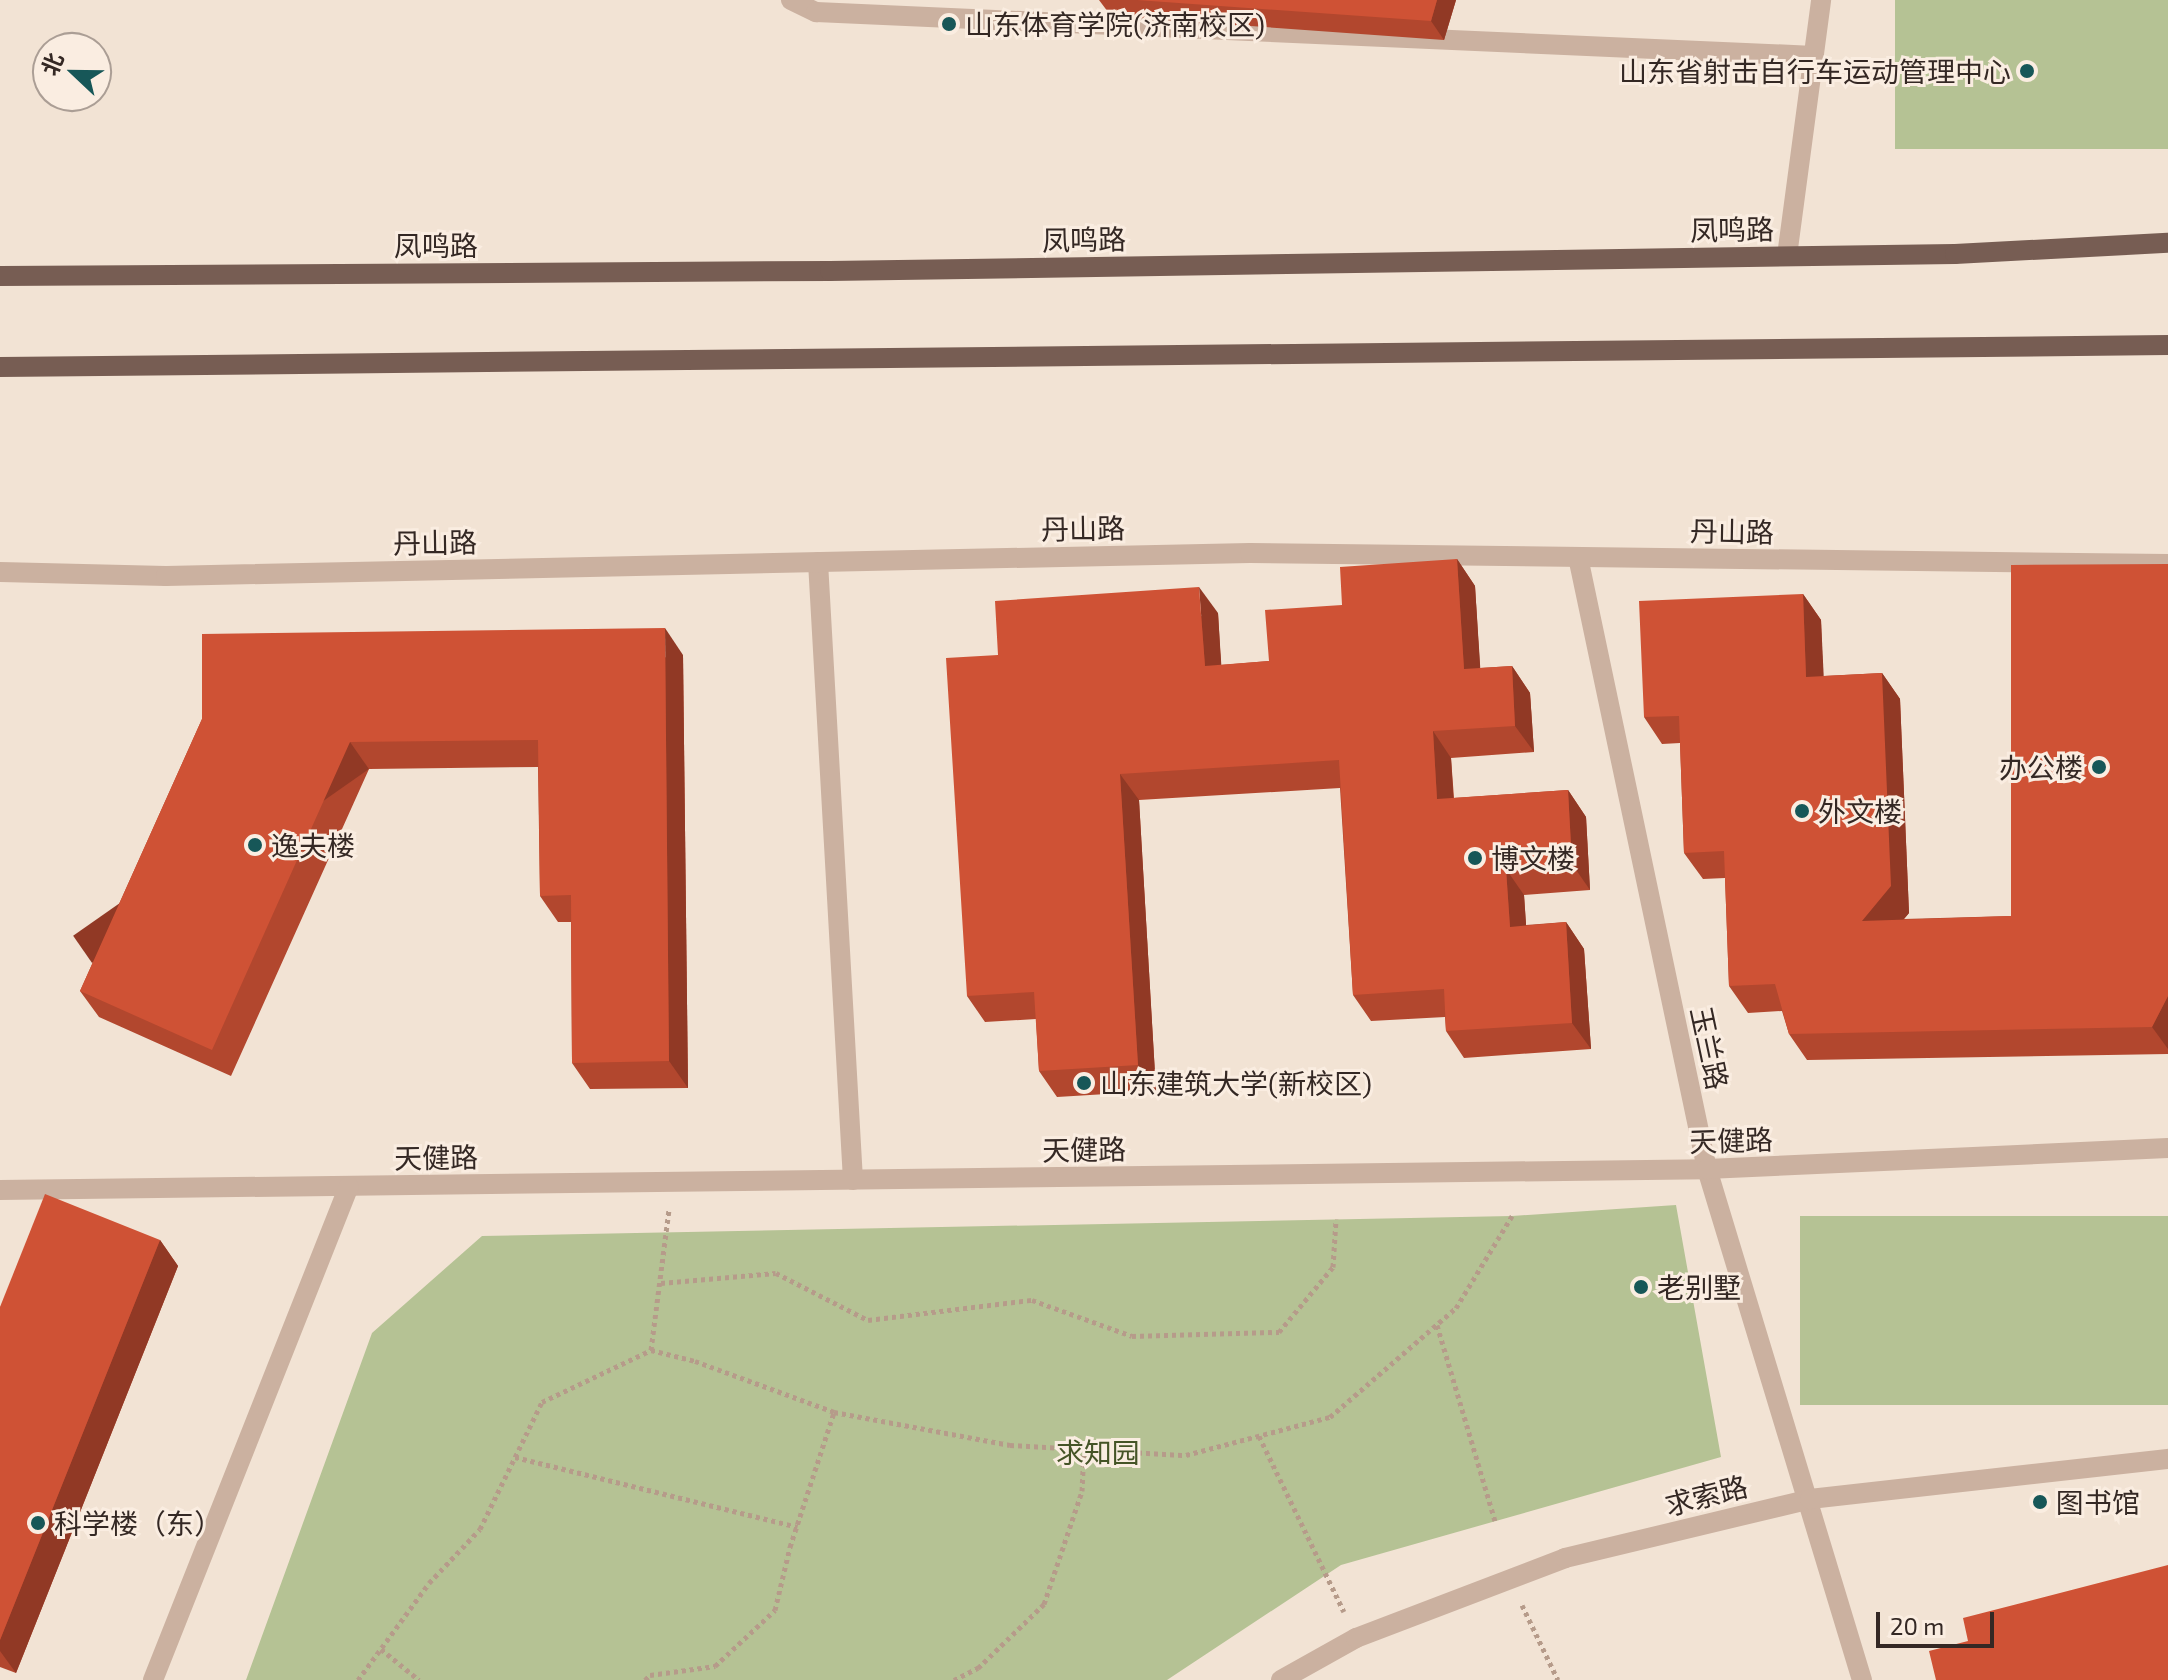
<!DOCTYPE html>
<html>
<head>
<meta charset="utf-8">
<style>
	body { margin:0 }
	#map { position:relative; width:2168px; height:1680px; overflow:hidden; background:#f2e3d4; font-family:"Exo 2","Noto Sans SC",sans-serif }
	div>[style] { position:absolute }
	.green>* { inset:0; background:#b5c294; transform-origin:0 0 }
	.path>* { height:5px; margin-top:-2.5px; transform-origin:0; background:repeating-linear-gradient(90deg,#b69b8a 0 4px,transparent 0 8px) }
	.minor>* { height:20px; margin:-10px; padding:0 10px; transform-origin:10px; border-radius:10px; background:#cbb1a0 }
	.major>* { height:20px; margin:-10px; padding:0 10px; transform-origin:10px; border-radius:10px; background:#775d53 }
	.wall>* { inset:0; background:#b2472e }
	.shaded-wall>* { inset:0; background:#913925; transform-origin:0 0 }
	.building>* { inset:0; background:#cf5235 }
	.dots>* { width:22px; height:22px; translate:-50% -50%; box-sizing:border-box; border:4px solid #faede1; border-radius:50% }
	span { translate:-50% -50%; white-space:nowrap; text-align:center; line-height:1.15; -webkit-text-stroke:6px #faede1; paint-order:stroke }
	.poi-label { font-size:28px; color:#342824 }
	.left { translate:0 -50%; text-align:left }
	.right { translate:-100% -50%; text-align:right }
	.street-label { font-size:28px; color:#342824 }
	.park-label { font-size:28px; color:#455426 }
	.north { position:absolute; left:32px; top:32px; width:80px; height:80px; box-sizing:border-box; background:#faede1; border:2px solid #ab9e95; border-radius:50%; rotate:292deg; font-size:22px; font-weight:700; line-height:32px; text-align:center; color:#342824 }
	.north::after { content:''; display:block; margin:auto; width:28px; height:36px; background:#175758; clip-path:polygon(50% 0,100% 100%,50% 72%,0 100%) }
	.scale { position:absolute; left:1876px; top:1612px; width:118px; height:36px; box-sizing:border-box; border:4px solid #342824; border-top:0; padding-left:10px; font-size:24px; line-height:28px; white-space:nowrap; color:#342824; -webkit-text-stroke:6px #faede1; paint-order:stroke }
</style>
</head>
<body>
<div id="map">
	<div class="green">
		<i style="left:1895px;top:0;width:273px;height:149px"></i>
		<i style="clip-path:polygon(1676px 1205px,1721px 1457px,1341px 1565px,1167px 1680px,246px 1680px,372px 1333px,482px 1236px,1512px 1216px)"></i>
		<i style="left:2168px;top:1216px;width:189px;height:368px;rotate:90deg"></i>
	</div>
	<div class="path">
		<i style="left:661px;top:1283px;width:115px;rotate:-5deg"></i>
		<i style="left:776px;top:1273px;width:103px;rotate:27.1deg"></i>
		<i style="left:868px;top:1320px;width:165px;rotate:-7deg"></i>
		<i style="left:1032px;top:1300px;width:106px;rotate:19.8deg"></i>
		<i style="left:1132px;top:1336px;width:147px;rotate:-1.6deg"></i>
		<i style="left:1279px;top:1332px;width:85px;rotate:-50.3deg"></i>
		<i style="left:1333px;top:1267px;width:48px;rotate:-86.4deg"></i>
		<i style="left:1437px;top:1325px;width:204px;rotate:73.5deg"></i>
		<i style="left:651px;top:1350px;width:45px;rotate:14deg"></i>
		<i style="left:695px;top:1361px;width:148px;rotate:20.1deg"></i>
		<i style="left:834px;top:1412px;width:179px;rotate:10.6deg"></i>
		<i style="left:1010px;top:1445px;width:176px;rotate:3.3deg"></i>
		<i style="left:1186px;top:1455px;width:149px;rotate:-14.8deg"></i>
		<i style="left:1330px;top:1417px;width:167px;rotate:-40.9deg"></i>
		<i style="left:1456px;top:1308px;width:108px;rotate:-58.7deg"></i>
		<i style="left:1259px;top:1436px;width:195px;rotate:64.2deg"></i>
		<i style="left:515px;top:1457px;width:291px;rotate:13.9deg"></i>
		<i style="left:1522px;top:1605px;width:83px;rotate:64.4deg"></i>
		<i style="left:381px;top:1649px;width:49px;rotate:39.2deg"></i>
		<i style="left:358px;top:1680px;width:120px;rotate:-53.8deg"></i>
		<i style="left:429px;top:1583px;width:74px;rotate:-46.6deg"></i>
		<i style="left:480px;top:1529px;width:141px;rotate:-64deg"></i>
		<i style="left:542px;top:1402px;width:121px;rotate:-25.5deg"></i>
		<i style="left:651px;top:1350px;width:142px;rotate:-82.7deg"></i>
		<i style="left:645px;top:1680px;width:7px;rotate:-45deg"></i>
		<i style="left:650px;top:1675px;width:66px;rotate:-7.9deg"></i>
		<i style="left:715px;top:1666px;width:82px;rotate:-43deg"></i>
		<i style="left:775px;top:1610px;width:65px;rotate:-76.6deg"></i>
		<i style="left:790px;top:1547px;width:142px;rotate:-71.9deg"></i>
		<i style="left:954px;top:1680px;width:27px;rotate:-27deg"></i>
		<i style="left:978px;top:1668px;width:92px;rotate:-44.1deg"></i>
		<i style="left:1044px;top:1604px;width:119px;rotate:-71.4deg"></i>
		<i style="left:1082px;top:1491px;width:42px;rotate:-87.3deg"></i>
	</div>
	<div class="minor">
		<i style="left:791px;top:0;width:28px;rotate:26deg"></i>
		<i style="left:816px;top:12px;width:999px;rotate:2.52deg"></i>
		<i style="left:1787px;top:256px;width:258px;rotate:-82.4deg"></i>
		<i style="left:1578px;top:557px;width:625px;rotate:78.1deg"></i>
		<i style="left:1707px;top:1169px;width:534px;rotate:73.13deg"></i>
		<i style="left:818px;top:562px;width:619px;rotate:86.76deg"></i>
		<i style="left:0;top:572px;width:166px;rotate:1.4deg"></i>
		<i style="left:166px;top:576px;width:1084px;rotate:-1.22deg"></i>
		<i style="left:1250px;top:553px;width:918px;rotate:0.69deg"></i>
		<i style="left:0;top:1190px;width:1707px;rotate:-0.7deg"></i>
		<i style="left:1707px;top:1169px;width:461px;rotate:-2.6deg"></i>
		<i style="left:153px;top:1680px;width:531px;rotate:-68.36deg"></i>
		<i style="left:1281px;top:1680px;width:86px;rotate:-29.2deg"></i>
		<i style="left:1356px;top:1638px;width:224px;rotate:-20.9deg"></i>
		<i style="left:1565px;top:1558px;width:252px;rotate:-13.5deg"></i>
		<i style="left:1810px;top:1499px;width:360px;rotate:-6.4deg"></i>
	</div>
	<div class="major">
		<i style="left:0;top:276px;width:830px;rotate:-0.35deg"></i>
		<i style="left:830px;top:271px;width:1125px;rotate:-0.87deg"></i>
		<i style="left:1955px;top:254px;width:213px;rotate:-3deg"></i>
		<i style="left:0;top:367px;width:2168px;rotate:-0.58deg"></i>
	</div>
	<div class="wall">
		<i style="clip-path:polygon(1099px 0,1456px 0,1444px 40px,1111px 16px)"></i>
		<i style="clip-path:polygon(1457px 559px,1475px 586px,1480px 668px,1512px 666px,1530px 693px,1534px 752px,1451px 758px,1454px 798px,1568px 790px,1586px 817px,1590px 890px,1524px 895px,1526px 925px,1566px 922px,1584px 949px,1591px 1049px,1464px 1058px,1446px 1031px,1445px 1017px,1371px 1021px,1353px 995px,1340px 788px,1139px 800px,1156px 1091px,1057px 1097px,1039px 1071px,1036px 1019px,985px 1022px,967px 996px,998px 655px,1218px 613px,1221px 665px,1269px 661px,1342px 605px)"></i>
		<i style="clip-path:polygon(2168px 564px,2168px 1054px,1807px 1060px,1789px 1034px,1782px 1011px,1748px 1013px,1729px 986px,1725px 878px,1703px 879px,1684px 853px,1680px 743px,1662px 744px,1644px 717px,1803px 594px,1821px 620px,1823px 676px,1882px 673px,1900px 699px,1909px 913px,1904px 919px,2011px 916px)"></i>
		<i style="clip-path:polygon(683px 655px,688px 1088px,590px 1089px,572px 1063px,571px 922px,558px 922px,540px 896px,538px 767px,369px 769px,231px 1076px,99px 1017px,80px 991px,202px 719px)"></i>
		<i style="clip-path:polygon(160px 1240px,178px 1266px,16px 1673px,0 1667px,0 1307px)"></i>
	</div>
	<div class="shaded-wall">
		<i style="clip-path:polygon(1437px 0,1456px 0,1444px 40px,1431px 21px)"></i>
		<i style="clip-path:polygon(1457px 559px,1475px 586px,1482px 695px,1464px 669px)"></i>
		<i style="clip-path:polygon(1199px 587px,1218px 613px,1223px 692px,1205px 666px)"></i>
		<i style="clip-path:polygon(1803px 594px,1821px 620px,1825px 703px,1806px 677px)"></i>
		<i style="clip-path:polygon(665px 628px,683px 655px,688px 1088px,669px 1061px)"></i>
		<i style="clip-path:polygon(1512px 666px,1530px 693px,1534px 752px,1515px 726px)"></i>
		<i style="clip-path:polygon(1882px 673px,1900px 699px,1909px 913px,1880px 947px,1862px 921px)"></i>
		<i style="clip-path:polygon(1433px 731px,1451px 758px,1455px 825px,1437px 799px)"></i>
		<i style="left:350px;top:742px;width:33px;height:338px;rotate:55deg"></i>
		<i style="clip-path:polygon(1120px 774px,1139px 800px,1156px 1091px,1138px 1065px)"></i>
		<i style="clip-path:polygon(1568px 790px,1586px 817px,1590px 890px,1572px 864px)"></i>
		<i style="clip-path:polygon(1506px 869px,1524px 895px,1528px 953px,1510px 927px)"></i>
		<i style="clip-path:polygon(1566px 922px,1584px 949px,1591px 1049px,1572px 1023px)"></i>
		<i style="clip-path:polygon(2168px 996px,2168px 1049px,2152px 1027px)"></i>
		<i style="clip-path:polygon(160px 1240px,178px 1266px,16px 1673px,0 1651px,0 1640px)"></i>
	</div>
	<div class="building">
		<i style="clip-path:polygon(1137px 0,1437px 0,1431px 21px)"></i>
		<i style="clip-path:polygon(1457px 559px,1464px 669px,1512px 666px,1515px 726px,1433px 731px,1437px 799px,1568px 790px,1572px 864px,1506px 869px,1510px 927px,1566px 922px,1572px 1023px,1446px 1031px,1444px 989px,1353px 995px,1339px 760px,1120px 774px,1138px 1065px,1039px 1071px,1034px 992px,967px 996px,946px 658px,998px 655px,995px 601px,1199px 587px,1205px 666px,1269px 661px,1265px 610px,1342px 605px,1340px 567px)"></i>
		<i style="clip-path:polygon(2168px 564px,2168px 996px,2152px 1027px,1789px 1034px,1775px 984px,1729px 986px,1724px 851px,1684px 853px,1679px 716px,1644px 717px,1639px 601px,1803px 594px,1806px 677px,1882px 673px,1891px 886px,1862px 921px,2011px 916px,2011px 565px)"></i>
		<i style="clip-path:polygon(665px 628px,669px 1061px,572px 1063px,571px 895px,540px 896px,538px 740px,350px 742px,212px 1050px,80px 991px,202px 719px,202px 634px)"></i>
		<i style="clip-path:polygon(45px 1194px,160px 1240px,0 1640px,0 1307px)"></i>
		<i style="clip-path:polygon(2168px 1565px,2168px 1680px,1936px 1680px,1929px 1651px,1968px 1641px,1963px 1618px)"></i>
	</div>
	<div class="dots">
		<i style="left:949px;top:24px;background:#175758"></i>
		<i style="left:2027px;top:71px;background:#175758"></i>
		<i style="left:2099px;top:767px;background:#175758"></i>
		<i style="left:1802px;top:811px;background:#175758"></i>
		<i style="left:255px;top:845px;background:#175758"></i>
		<i style="left:1475px;top:858px;background:#175758"></i>
		<i style="left:1084px;top:1083px;background:#175758"></i>
		<i style="left:1641px;top:1287px;background:#175758"></i>
		<i style="left:2040px;top:1502px;background:#175758"></i>
		<i style="left:38px;top:1523px;background:#175758"></i>
	</div>
	<div class="poi-label">
		<span class="left" style="left:965px;top:24px">山东体育学院(济南校区)</span>
		<span class="right" style="left:2011px;top:71px">山东省射击自行车运动管理中心</span>
		<span class="right" style="left:2083px;top:767px">办公楼</span>
		<span class="left" style="left:1818px;top:811px">外文楼</span>
		<span class="left" style="left:271px;top:845px">逸夫楼</span>
		<span class="left" style="left:1491px;top:858px">博文楼</span>
		<span class="left" style="left:1100px;top:1083px">山东建筑大学(新校区)</span>
		<span class="left" style="left:1657px;top:1287px">老别墅</span>
		<span class="left" style="left:2056px;top:1502px">图书馆</span>
		<span class="left" style="left:54px;top:1523px">科学楼（东）</span>
	</div>
	<div class="street-label">
		<span style="left:1732px;top:229px;rotate:-1deg">凤鸣路</span>
		<span style="left:1084px;top:239px;rotate:-1deg">凤鸣路</span>
		<span style="left:436px;top:245px">凤鸣路</span>
		<span style="left:1083px;top:528px;rotate:-1deg">丹山路</span>
		<span style="left:1732px;top:531px;rotate:1deg">丹山路</span>
		<span style="left:435px;top:542px;rotate:-1deg">丹山路</span>
		<span style="left:1710px;top:1048px;rotate:78deg">玉兰路</span>
		<span style="left:1731px;top:1140px;rotate:-2deg">天健路</span>
		<span style="left:1084px;top:1149px;rotate:-1deg">天健路</span>
		<span style="left:436px;top:1157px;rotate:-1deg">天健路</span>
		<span style="left:1706px;top:1495px;rotate:-14deg">求索路</span>
	</div>
	<div class="park-label">
		<span style="left:1098px;top:1452px">求知园</span>
	</div>
	<div class="north">北</div>
	<div class="scale">20 m</div>
</div>
</body>
</html>
